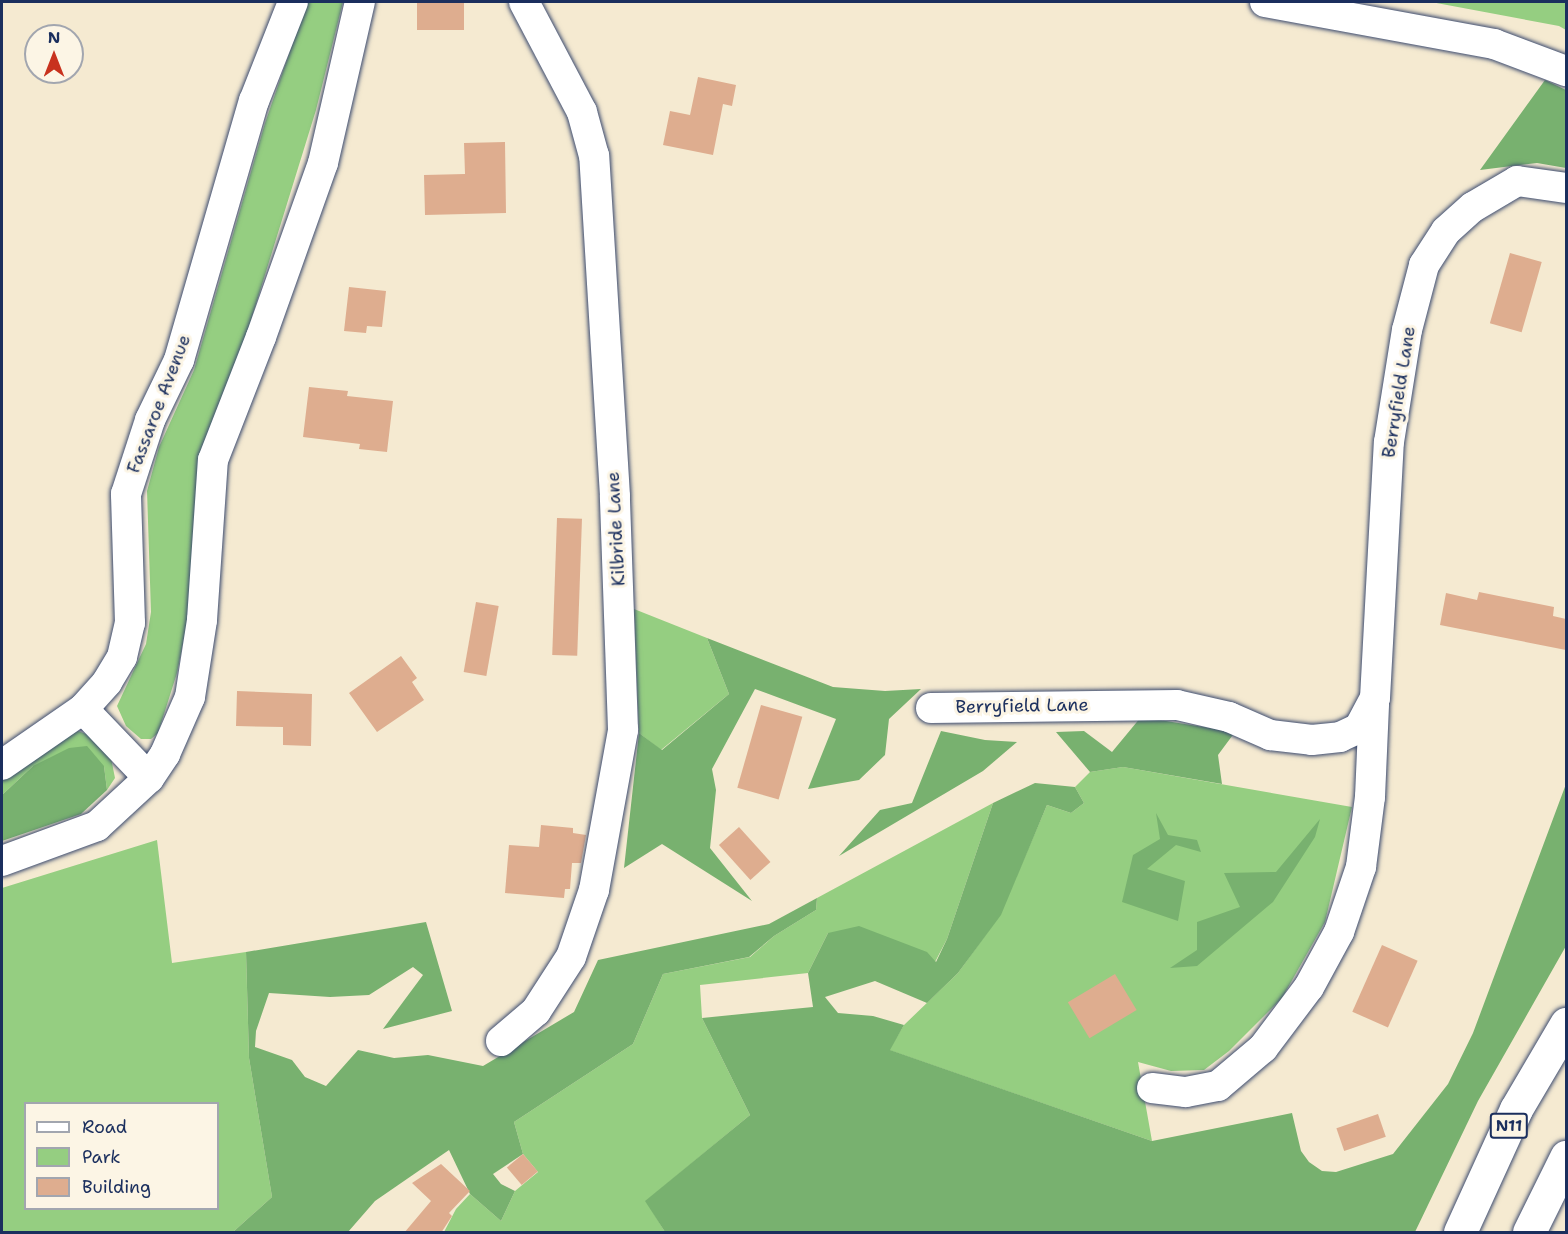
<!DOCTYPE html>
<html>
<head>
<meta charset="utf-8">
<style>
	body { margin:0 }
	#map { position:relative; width:1568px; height:1234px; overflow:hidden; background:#f5ead1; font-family:"Shantell Sans",sans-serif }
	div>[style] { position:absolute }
	.green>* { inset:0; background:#95ce81 }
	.forest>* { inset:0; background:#78b16f }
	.building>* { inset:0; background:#dead8f; transform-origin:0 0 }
	.roads { filter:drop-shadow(0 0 2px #3c4b6f) drop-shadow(0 0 2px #3c4b6f) }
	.street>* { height:30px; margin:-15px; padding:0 15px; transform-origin:15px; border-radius:15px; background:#fff }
	.highway>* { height:33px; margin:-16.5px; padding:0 16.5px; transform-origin:16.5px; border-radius:16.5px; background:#fff }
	span { translate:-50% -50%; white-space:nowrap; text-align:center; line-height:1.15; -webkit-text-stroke:6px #fcf5e5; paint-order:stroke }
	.shield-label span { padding:2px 4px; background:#fcf5e5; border:2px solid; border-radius:4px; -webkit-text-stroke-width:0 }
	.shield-label { font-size:16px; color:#1b2f5e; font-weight:700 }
	.street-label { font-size:18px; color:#1b2f5e }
	.frame { position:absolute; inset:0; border:3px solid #1b2f5e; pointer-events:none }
	.legend { position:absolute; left:24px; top:1102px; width:195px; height:108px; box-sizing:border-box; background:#fcf5e5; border:2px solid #a2a6af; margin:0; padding:8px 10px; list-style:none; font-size:18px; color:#1b2f5e }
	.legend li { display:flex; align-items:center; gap:12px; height:30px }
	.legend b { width:30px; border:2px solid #a2a6af }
	.north { position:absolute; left:24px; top:24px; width:60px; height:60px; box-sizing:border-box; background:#fcf5e5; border:2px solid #a2a6af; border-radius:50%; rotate:0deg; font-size:16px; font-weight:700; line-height:24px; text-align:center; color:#1b2f5e }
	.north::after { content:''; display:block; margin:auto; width:21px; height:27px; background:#c8321e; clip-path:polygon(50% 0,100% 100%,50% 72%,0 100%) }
</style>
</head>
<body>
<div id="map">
	<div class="green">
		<i style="clip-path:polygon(307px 2px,343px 2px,316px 110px,243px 346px,177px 673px,158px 733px,151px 739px,141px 739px,126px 726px,117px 706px,146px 644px,151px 612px,147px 491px,159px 447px,194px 370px,265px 123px)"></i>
		<i style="clip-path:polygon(1431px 2px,1566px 2px,1566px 30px,1559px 26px)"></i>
		<i style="clip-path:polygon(634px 609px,707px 638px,729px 694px,661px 750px,639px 733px)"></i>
		<i style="clip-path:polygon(78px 731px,89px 735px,111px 758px,115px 778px,107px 790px,104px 766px,33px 766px,2px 795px,2px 781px,43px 751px)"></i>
		<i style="clip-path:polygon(1123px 767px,1352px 807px,1325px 922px,1282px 998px,1229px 1051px,1204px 1070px,1171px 1071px,1138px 1062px,1152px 1141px,889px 1050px,904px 1025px,958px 973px,1000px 915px,1047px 805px,1071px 813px,1084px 803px,1075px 787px,1090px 772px)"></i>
		<i style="clip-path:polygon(993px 803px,947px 939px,935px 962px,828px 933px,808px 973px,700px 985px,702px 1018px,750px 1115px,646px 1201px,665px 1232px,444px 1232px,456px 1209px,470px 1194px,501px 1221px,515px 1191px,538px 1172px,523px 1154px,514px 1122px,633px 1044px,663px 974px,750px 957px,774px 936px,816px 910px,817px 898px)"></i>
		<i style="clip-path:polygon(evenodd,157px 840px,172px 963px,246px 952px,249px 1058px,272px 1197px,233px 1232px,2px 1232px,2px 888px,157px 840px,26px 1104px,218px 1104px,218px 1208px,26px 1208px,26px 1104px)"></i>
	</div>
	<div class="forest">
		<i style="clip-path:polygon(1545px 80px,1566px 90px,1566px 168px,1537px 163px,1480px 170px)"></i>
		<i style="clip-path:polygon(707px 638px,833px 687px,885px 691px,921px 689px,889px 719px,885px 755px,859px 780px,808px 789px,836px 719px,755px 689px,712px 769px,716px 790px,710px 848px,752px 901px,662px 844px,624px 868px,639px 733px,662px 750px,729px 694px)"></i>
		<i style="clip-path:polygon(1141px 717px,1235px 732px,1218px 755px,1222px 784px,1123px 767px,1090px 772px,1056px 732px,1084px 731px,1112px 752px)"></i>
		<i style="clip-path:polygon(941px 731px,985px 740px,1017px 742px,983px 771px,839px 856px,880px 810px,912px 803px)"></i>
		<i style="clip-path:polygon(87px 746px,104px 766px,107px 790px,81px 814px,2px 841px,2px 795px,33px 766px,69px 748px)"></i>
		<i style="clip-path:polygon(1035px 783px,1075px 787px,1084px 803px,1071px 813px,1047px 805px,1001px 915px,958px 973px,927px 1003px,875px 981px,825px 997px,838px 1013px,873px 1016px,904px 1025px,890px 1050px,1152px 1141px,1292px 1113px,1301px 1151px,1309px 1162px,1322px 1171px,1336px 1172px,1393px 1154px,1448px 1084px,1473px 1033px,1566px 784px,1566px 946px,1478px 1101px,1415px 1232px,665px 1232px,645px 1201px,750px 1115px,702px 1018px,813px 1007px,808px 973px,828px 933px,859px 926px,927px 952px,936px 962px,947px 939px,993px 803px)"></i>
		<i style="clip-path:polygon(1156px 813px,1168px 835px,1197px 840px,1201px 852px,1176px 845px,1147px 869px,1185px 881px,1178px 921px,1122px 902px,1133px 855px,1160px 839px)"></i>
		<i style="clip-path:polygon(1320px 819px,1315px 837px,1273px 902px,1197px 966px,1170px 968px,1197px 950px,1197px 922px,1240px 907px,1224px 873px,1276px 872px)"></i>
		<i style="clip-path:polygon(817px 898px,816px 910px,774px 936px,749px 957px,663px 974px,633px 1044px,514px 1122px,523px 1154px,493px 1174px,501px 1184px,515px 1191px,501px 1221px,470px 1194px,449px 1150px,375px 1201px,348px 1232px,233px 1232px,272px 1197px,249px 1058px,246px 952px,426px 922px,452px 1011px,383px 1029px,423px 975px,413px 967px,369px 995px,330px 997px,269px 993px,256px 1031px,255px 1047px,292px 1060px,305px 1077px,326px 1086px,358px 1050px,394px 1058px,428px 1055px,483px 1066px,574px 1012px,598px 960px,769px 924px)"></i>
	</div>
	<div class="building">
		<i style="left:417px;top:2px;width:47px;height:28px"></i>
		<i style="clip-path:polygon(698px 77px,736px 85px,732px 106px,723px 104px,713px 155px,663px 145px,670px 111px,690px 115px)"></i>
		<i style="clip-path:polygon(505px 142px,506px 213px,425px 215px,424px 175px,465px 174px,464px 143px)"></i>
		<i style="left:1510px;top:253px;width:33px;height:73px;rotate:16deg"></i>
		<i style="clip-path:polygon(349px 287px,386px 291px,382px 327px,367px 326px,366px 333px,344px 331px)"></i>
		<i style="clip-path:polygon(309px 387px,348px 391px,347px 396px,393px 401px,387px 452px,359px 449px,360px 444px,303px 437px)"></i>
		<i style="left:557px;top:518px;width:25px;height:137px;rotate:2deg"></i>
		<i style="clip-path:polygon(1479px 592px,1554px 607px,1553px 616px,1566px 619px,1566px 650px,1440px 625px,1446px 593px,1477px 600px)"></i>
		<i style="left:476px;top:602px;width:23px;height:71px;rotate:10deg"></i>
		<i style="clip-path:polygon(401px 656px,417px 678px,412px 682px,424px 700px,377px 732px,349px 693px)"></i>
		<i style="clip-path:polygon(237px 691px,312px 694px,311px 746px,283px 745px,283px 727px,236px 726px)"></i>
		<i style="left:761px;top:705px;width:43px;height:86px;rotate:16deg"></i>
		<i style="clip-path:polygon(541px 825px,573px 828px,573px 833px,586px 835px,581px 863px,572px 863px,570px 889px,565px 889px,564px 898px,505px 893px,509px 845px,539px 847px)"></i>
		<i style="left:739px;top:827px;width:47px;height:27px;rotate:48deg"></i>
		<i style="left:1382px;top:945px;width:39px;height:73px;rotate:24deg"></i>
		<i style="left:1115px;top:974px;width:42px;height:55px;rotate:59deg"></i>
		<i style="left:1378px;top:1114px;width:24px;height:44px;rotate:71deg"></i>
		<i style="left:523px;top:1154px;width:23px;height:21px;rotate:50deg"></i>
		<i style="clip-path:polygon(441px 1164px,470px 1191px,449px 1213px,452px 1216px,441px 1233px,404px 1233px,431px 1201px,412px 1183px)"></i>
	</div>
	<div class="roads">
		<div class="street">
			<i style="left:1265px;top:2px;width:233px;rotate:10.4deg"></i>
			<i style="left:1494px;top:44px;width:77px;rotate:20.6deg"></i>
			<i style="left:931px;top:708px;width:246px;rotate:-0.7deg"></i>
			<i style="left:1177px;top:705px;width:53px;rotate:13deg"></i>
			<i style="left:1229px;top:717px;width:45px;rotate:23.7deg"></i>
			<i style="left:1270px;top:735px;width:42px;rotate:6.8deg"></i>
			<i style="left:1312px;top:740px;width:28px;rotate:-6deg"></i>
			<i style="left:1340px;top:737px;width:21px;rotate:-25deg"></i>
			<i style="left:1359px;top:728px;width:34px;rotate:-62deg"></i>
			<i style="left:1375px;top:698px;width:256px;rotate:-86.9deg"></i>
			<i style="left:1389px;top:442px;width:113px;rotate:-80.9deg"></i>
			<i style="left:1407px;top:330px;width:67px;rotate:-75.3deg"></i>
			<i style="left:1424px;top:265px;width:40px;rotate:-57.1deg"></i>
			<i style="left:1446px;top:231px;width:36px;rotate:-42deg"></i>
			<i style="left:1473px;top:207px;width:51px;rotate:-30.6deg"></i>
			<i style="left:1517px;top:181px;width:49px;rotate:8.1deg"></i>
			<i style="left:83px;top:709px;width:95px;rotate:46.3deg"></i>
			<i style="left:2px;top:765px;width:98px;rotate:-34.7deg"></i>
			<i style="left:83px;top:709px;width:36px;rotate:-48deg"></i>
			<i style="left:107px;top:682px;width:29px;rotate:-59deg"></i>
			<i style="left:122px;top:657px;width:35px;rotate:-77deg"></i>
			<i style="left:130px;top:623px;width:129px;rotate:-91.8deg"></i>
			<i style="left:126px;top:494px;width:78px;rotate:-72deg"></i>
			<i style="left:150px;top:420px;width:67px;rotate:-64.2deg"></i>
			<i style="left:179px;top:360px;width:270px;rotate:-73.9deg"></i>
			<i style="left:254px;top:101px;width:106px;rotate:-68.5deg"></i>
			<i style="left:2px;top:861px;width:101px;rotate:-20.2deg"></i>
			<i style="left:97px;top:826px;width:71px;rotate:-42.7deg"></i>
			<i style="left:149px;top:778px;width:29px;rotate:-56deg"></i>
			<i style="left:165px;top:754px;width:62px;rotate:-66.3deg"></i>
			<i style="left:190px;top:697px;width:78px;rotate:-81.1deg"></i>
			<i style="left:202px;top:620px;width:160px;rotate:-86.1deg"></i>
			<i style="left:213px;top:460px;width:132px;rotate:-68.7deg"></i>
			<i style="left:261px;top:337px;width:185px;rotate:-70.4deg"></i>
			<i style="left:323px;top:163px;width:165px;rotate:-77.1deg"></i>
			<i style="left:501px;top:1041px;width:46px;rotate:-40.6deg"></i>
			<i style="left:536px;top:1011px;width:64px;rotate:-57.1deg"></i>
			<i style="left:571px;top:957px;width:71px;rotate:-71.1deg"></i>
			<i style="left:594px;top:890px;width:163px;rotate:-79.7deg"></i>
			<i style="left:623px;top:730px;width:234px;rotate:-92deg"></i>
			<i style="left:615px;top:496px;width:341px;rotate:-93.5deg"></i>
			<i style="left:594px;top:156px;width:46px;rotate:-105.3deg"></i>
			<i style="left:582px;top:112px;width:124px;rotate:-117.8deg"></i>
			<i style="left:1152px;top:1088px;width:34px;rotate:7deg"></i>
			<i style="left:1186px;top:1092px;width:33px;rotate:-11deg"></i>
			<i style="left:1218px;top:1086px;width:59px;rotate:-40.2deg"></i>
			<i style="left:1263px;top:1048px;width:76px;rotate:-53deg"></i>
			<i style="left:1309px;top:987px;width:63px;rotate:-61.4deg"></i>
			<i style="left:1339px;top:932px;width:69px;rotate:-71.3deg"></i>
			<i style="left:1361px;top:867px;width:71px;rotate:-82.7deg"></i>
			<i style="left:1370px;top:797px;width:93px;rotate:-87.5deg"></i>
		</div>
		<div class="highway">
			<i style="left:1460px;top:1232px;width:135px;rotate:-65.5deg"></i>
			<i style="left:1516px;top:1109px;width:99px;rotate:-59.5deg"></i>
			<i style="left:1529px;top:1232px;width:84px;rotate:-63.7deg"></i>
		</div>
	</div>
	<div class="shield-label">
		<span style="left:1509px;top:1126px">N11</span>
	</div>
	<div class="street-label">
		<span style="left:1399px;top:392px;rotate:-81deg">Berryfield Lane</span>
		<span style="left:159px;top:404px;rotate:-69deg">Fassaroe Avenue</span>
		<span style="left:616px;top:529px;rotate:-93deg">Kilbride Lane</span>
		<span style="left:1022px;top:706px;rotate:-1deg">Berryfield Lane</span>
	</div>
	<div class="frame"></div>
	<ul class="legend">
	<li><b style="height:8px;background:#fff"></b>Road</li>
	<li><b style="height:16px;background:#95ce81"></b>Park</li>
	<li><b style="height:16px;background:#dead8f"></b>Building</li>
	</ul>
	<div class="north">N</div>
</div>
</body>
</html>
